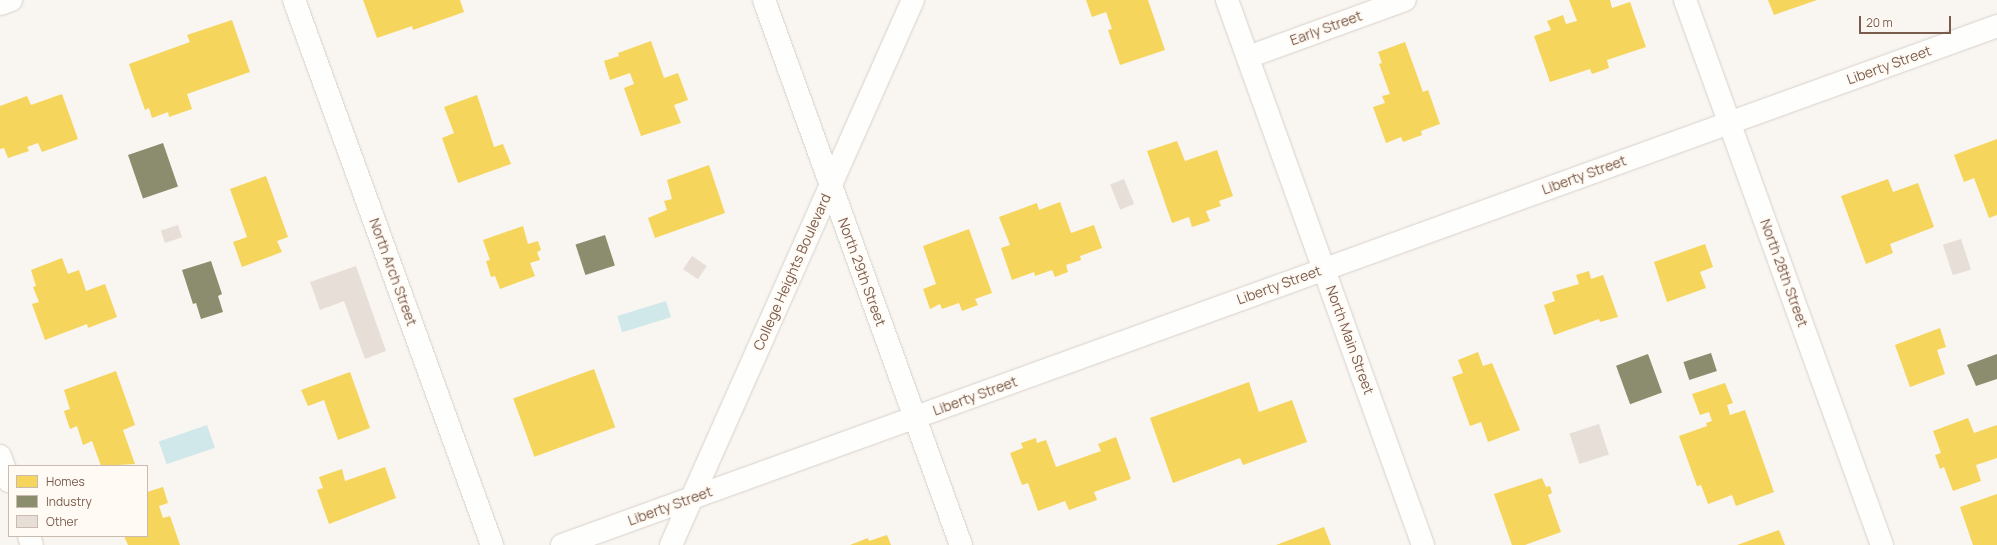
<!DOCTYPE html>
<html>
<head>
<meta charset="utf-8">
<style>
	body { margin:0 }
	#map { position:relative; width:1997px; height:545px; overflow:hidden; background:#f9f5f0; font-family:Manrope,sans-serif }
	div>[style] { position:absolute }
	.water>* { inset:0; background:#d0e8ea; transform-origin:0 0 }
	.homes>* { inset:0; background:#f6d55c; transform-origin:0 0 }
	.industry>* { inset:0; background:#8c8c6e; transform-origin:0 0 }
	.building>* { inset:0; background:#e6ded7; transform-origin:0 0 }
	.roads { filter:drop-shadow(0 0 1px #d7d1cb) drop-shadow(0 0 1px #d7d1cb) }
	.minor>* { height:22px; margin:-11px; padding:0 11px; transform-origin:11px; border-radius:11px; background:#fefefd }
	span { translate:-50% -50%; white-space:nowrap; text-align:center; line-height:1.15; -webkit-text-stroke:4px #fffaf3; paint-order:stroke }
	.street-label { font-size:14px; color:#7a5c4d }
	.legend { position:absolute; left:8px; top:465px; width:140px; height:72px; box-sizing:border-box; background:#fffaf3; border:1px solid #cabbb1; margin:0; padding:5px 7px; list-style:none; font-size:12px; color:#7a5c4d }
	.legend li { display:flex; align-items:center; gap:8px; height:20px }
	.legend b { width:20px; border:1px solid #cabbb1 }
	.scale { position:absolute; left:1859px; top:16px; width:92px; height:18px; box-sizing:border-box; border:2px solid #7a5c4d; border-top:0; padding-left:5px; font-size:12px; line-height:14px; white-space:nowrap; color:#7a5c4d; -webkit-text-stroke:3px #fffaf3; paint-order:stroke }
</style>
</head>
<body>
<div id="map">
	<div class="water">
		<i style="left:666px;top:301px;width:17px;height:51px;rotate:73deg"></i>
		<i style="left:207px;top:425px;width:24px;height:51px;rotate:71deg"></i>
	</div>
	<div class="homes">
		<i style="clip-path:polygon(363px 0,460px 0,464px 12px,413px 30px,412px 26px,377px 38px)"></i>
		<i style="clip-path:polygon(1086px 0,1148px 0,1165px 50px,1120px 65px,1108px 30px,1112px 29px,1106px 12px,1092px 17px)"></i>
		<i style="clip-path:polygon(1569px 0,1610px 0,1612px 8px,1630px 2px,1646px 47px,1607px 60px,1609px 68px,1592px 74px,1590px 69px,1550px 82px,1534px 36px,1551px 30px,1547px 21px,1563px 15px,1566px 24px,1577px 21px)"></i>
		<i style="clip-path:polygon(1768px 0,1817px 0,1774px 15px)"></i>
		<i style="clip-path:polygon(232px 20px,250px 72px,187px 94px,192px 109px,169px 117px,168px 112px,152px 118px,149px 108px,145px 110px,129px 64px,190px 42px,187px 35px)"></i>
		<i style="clip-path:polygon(651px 41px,664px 78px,678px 73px,688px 100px,674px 105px,681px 123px,641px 136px,624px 88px,634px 84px,630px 73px,610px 80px,604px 61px,619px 56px,618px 53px)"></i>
		<i style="clip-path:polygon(1405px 42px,1423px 92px,1428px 90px,1440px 124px,1421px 131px,1422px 135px,1403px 142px,1401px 137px,1386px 143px,1373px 107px,1385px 103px,1382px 96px,1390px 94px,1379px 64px,1382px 63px,1378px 52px)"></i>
		<i style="clip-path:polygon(62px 94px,78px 139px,42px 152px,38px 143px,27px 147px,29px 151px,8px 158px,4px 148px,0 149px,0 106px,27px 96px,31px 105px)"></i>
		<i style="clip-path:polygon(477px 95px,494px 147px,503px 144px,511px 164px,458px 183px,442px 138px,454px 133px,444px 107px)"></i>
		<i style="clip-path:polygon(1997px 139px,1997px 215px,1989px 218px,1974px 178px,1964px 182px,1954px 155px)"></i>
		<i style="clip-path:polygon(1177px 141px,1185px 161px,1217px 150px,1233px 196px,1219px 201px,1221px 206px,1206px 211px,1210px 221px,1192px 227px,1189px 217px,1172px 223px,1147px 151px)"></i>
		<i style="clip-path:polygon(709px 165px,725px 213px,655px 238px,648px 218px,667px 210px,664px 201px,672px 199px,667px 180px)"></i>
		<i style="clip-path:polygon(266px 176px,288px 237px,277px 241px,282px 252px,242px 267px,233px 242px,247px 237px,230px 189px)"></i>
		<i style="clip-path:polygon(1888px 179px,1893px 192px,1918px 183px,1934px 227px,1890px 244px,1893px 253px,1866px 264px,1841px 196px)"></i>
		<i style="clip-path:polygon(1060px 202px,1071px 233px,1094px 225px,1102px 248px,1080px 256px,1081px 260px,1066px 265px,1068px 272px,1055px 277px,1052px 270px,1035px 276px,1034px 272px,1012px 280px,1001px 248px,1010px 245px,999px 217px,1037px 203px,1039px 210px)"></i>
		<i style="clip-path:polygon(523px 226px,528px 244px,538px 241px,541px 250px,537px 252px,540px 260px,530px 263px,535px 276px,500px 289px,495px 276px,491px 277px,486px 261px,490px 260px,483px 240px)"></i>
		<i style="clip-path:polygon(969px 229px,992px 293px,975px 299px,978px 305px,962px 311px,959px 303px,942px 309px,940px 304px,930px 309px,923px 289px,936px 284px,923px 246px)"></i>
		<i style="clip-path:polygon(1705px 244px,1713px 267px,1700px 272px,1706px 288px,1667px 302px,1654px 262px)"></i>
		<i style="clip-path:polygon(62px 258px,68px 274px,79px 270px,86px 291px,105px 284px,117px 317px,88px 328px,87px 324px,45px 340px,32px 304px,39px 302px,33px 287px,36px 286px,31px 270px)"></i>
		<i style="clip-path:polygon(1589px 271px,1591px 279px,1603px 275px,1618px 317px,1600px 322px,1599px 319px,1554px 335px,1544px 305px,1555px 301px,1552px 292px,1579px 284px,1576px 275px)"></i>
		<i style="clip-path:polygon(1940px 328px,1946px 347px,1937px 350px,1945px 374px,1910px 387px,1895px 345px)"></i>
		<i style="clip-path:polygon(1478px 352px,1483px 366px,1492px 363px,1520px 430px,1488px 442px,1481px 422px,1470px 426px,1452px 377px,1463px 373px,1458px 360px)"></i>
		<i style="left:594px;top:369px;width:62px;height:86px;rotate:70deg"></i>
		<i style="clip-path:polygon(116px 371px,135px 425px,123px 430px,135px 464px,101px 466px,92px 441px,83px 445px,77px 426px,70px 429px,64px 411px,70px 409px,64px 390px)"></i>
		<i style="clip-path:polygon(350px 372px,370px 428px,338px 440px,324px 400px,308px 406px,301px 390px)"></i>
		<i style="clip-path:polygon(1249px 382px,1259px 412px,1292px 400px,1307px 442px,1243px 465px,1240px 458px,1173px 483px,1150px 418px)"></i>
		<i style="clip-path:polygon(1725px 383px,1733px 403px,1727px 405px,1730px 415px,1745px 410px,1774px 492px,1736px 506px,1732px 495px,1708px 504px,1701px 485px,1697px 486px,1679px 436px,1707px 426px,1706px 423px,1712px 421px,1709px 412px,1700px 415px,1692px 394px)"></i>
		<i style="clip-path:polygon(1968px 418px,1974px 433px,1997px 425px,1997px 458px,1976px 465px,1981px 481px,1953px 491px,1944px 467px,1940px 469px,1935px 455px,1941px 453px,1933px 431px)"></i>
		<i style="clip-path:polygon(1116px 437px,1131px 479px,1094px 492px,1097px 500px,1069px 510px,1065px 501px,1038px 511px,1028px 483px,1022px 485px,1010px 453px,1023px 448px,1021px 443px,1036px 438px,1037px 443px,1046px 440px,1056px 467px,1101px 451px,1098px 444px)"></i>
		<i style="clip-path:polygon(385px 467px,396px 498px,329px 524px,317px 490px,323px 488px,319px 477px,342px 469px,345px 481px)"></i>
		<i style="clip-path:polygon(1542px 478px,1546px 487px,1550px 486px,1552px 493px,1548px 495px,1561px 532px,1525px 545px,1512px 545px,1494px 494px)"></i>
		<i style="clip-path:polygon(163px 487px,168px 503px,159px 506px,163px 518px,170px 516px,180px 545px,128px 545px,124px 536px,147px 536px,147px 492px)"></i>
		<i style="clip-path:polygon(1997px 494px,1997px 545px,1973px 545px,1960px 507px)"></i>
		<i style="clip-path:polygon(1324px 527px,1331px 545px,1276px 545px)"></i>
		<i style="clip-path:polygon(1779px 530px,1785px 545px,1737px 545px)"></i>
		<i style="clip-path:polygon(887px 535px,891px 545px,850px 545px,868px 538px,869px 541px)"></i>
	</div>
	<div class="industry">
		<i style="left:163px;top:143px;width:46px;height:37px;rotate:71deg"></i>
		<i style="left:605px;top:235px;width:32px;height:31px;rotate:72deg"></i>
		<i style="clip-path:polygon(211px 261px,222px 294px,218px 296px,223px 312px,201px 319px,196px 303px,193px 304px,182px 270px)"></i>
		<i style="left:1711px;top:353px;width:19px;height:29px;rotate:72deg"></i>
		<i style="left:1648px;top:354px;width:41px;height:34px;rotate:70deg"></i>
		<i style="clip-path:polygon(1997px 354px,1997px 379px,1976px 386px,1967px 365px)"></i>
	</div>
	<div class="building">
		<i style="left:1124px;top:179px;width:27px;height:15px;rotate:68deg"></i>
		<i style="left:178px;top:225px;width:13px;height:18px;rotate:72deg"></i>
		<i style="left:1961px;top:239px;width:32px;height:19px;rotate:72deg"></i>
		<i style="left:692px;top:256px;width:18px;height:16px;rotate:34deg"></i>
		<i style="clip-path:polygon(356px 266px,386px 351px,365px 359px,344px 301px,320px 310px,310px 282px)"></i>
		<i style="left:1599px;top:424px;width:32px;height:31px;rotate:72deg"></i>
	</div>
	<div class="roads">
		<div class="minor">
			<i style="left:294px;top:0;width:580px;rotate:70.03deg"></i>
			<i style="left:764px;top:0;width:580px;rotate:70.13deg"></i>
			<i style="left:1227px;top:0;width:579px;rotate:70.22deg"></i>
			<i style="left:1685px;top:0;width:580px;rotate:70.13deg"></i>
			<i style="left:0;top:4px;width:12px;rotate:-20deg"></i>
			<i style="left:1248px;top:57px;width:167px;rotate:-20deg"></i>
			<i style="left:0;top:456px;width:27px;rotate:70deg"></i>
			<i style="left:29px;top:536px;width:9px;rotate:72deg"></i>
			<i style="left:562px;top:545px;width:1526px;rotate:-19.88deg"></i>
			<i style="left:671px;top:545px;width:596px;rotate:-66.06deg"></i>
		</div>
	</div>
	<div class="street-label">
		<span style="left:1326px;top:28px;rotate:-20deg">Early Street</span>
		<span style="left:1889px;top:65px;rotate:-20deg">Liberty Street</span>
		<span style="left:1584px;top:175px;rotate:-20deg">Liberty Street</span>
		<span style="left:393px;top:272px;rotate:70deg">North Arch Street</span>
		<span style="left:792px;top:272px;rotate:-66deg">College Heights Boulevard</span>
		<span style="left:862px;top:272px;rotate:70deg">North 29th Street</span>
		<span style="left:1784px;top:273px;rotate:70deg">North 28th Street</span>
		<span style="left:1279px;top:285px;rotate:-20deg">Liberty Street</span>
		<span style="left:1350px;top:340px;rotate:70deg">North Main Street</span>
		<span style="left:975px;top:396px;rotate:-20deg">Liberty Street</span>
		<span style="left:670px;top:506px;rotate:-20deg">Liberty Street</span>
	</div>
	<ul class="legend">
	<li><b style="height:11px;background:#f6d55c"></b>Homes</li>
	<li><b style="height:11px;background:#8c8c6e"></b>Industry</li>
	<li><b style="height:11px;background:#e6ded7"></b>Other</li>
	</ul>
	<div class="scale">20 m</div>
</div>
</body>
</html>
